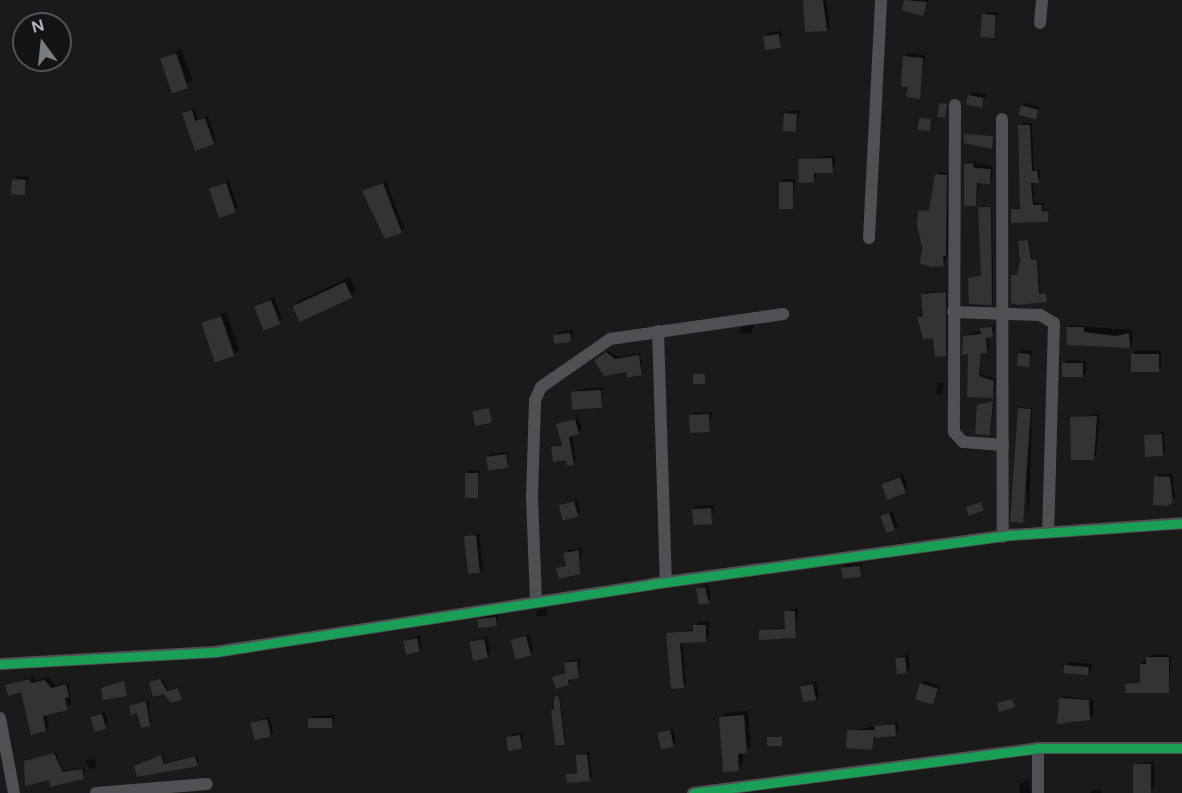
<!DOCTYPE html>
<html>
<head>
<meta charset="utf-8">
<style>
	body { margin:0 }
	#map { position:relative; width:1182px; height:793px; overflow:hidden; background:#1a1a1a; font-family:Figtree,sans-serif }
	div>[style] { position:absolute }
	.shadow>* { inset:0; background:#0007; transform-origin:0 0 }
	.building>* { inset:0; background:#333334; transform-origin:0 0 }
	.street>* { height:12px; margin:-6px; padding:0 6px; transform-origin:6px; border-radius:6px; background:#4e5053 }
	.cycleway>* { height:9px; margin:-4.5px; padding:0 4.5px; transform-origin:4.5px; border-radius:4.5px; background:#1a9f57 }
	span { translate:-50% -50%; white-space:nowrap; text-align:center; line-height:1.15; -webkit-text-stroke:4.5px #141416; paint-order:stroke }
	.north { position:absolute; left:12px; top:12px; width:60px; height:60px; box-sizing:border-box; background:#141416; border:2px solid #515358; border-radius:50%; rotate:345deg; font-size:16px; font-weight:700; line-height:24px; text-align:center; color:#acb2ba }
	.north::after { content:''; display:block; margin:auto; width:21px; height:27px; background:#797d82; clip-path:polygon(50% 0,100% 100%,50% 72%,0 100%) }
</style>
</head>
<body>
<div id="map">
	<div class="shadow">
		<i style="clip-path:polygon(805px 0,826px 0,830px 27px,827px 30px)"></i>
		<i style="clip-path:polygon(906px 0,929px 0,922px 14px,903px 9px)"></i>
		<i style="clip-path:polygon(987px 12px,998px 12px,994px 36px,984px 15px)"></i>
		<i style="clip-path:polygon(782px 31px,780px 47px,765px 36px,768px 33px)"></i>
		<i style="clip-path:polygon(181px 49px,193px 81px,173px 92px,161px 59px)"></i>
		<i style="clip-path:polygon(908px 53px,925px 55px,919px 97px,909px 86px,905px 56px)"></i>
		<i style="clip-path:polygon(972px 92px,986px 95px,982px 106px,969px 96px)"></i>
		<i style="clip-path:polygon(1025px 103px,1040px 107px,1035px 117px,1022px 106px)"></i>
		<i style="clip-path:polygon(195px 108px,198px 120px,208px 116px,216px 140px,213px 143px,183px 113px)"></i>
		<i style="clip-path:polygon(788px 111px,800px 111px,796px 130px,785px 114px)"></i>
		<i style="clip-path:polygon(1022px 123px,1032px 123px,1034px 169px,1039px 169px,1040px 179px,1033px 182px,1035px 203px,1044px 203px,1043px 209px,1050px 210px,1048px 221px,1012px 209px,1021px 207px)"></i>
		<i style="clip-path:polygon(835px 155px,835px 168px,817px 172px,814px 181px,800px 160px)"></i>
		<i style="clip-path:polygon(969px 161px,993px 167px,992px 180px,979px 182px,976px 204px,966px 164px)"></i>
		<i style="clip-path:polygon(938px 172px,948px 173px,948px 252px,943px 265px,922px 262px,919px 212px,931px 209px)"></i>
		<i style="clip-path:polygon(17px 176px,29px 177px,24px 194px,14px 180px)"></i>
		<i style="clip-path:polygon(784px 179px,795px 179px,792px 207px,781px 183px)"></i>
		<i style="clip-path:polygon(229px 181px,238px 208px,235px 211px,211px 190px)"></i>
		<i style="clip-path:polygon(386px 181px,404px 229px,401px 232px,364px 191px)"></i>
		<i style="clip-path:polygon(992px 206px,993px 302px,992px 304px,970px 279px,983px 276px,979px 207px)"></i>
		<i style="clip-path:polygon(1029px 239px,1032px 258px,1038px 259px,1040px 293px,1047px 292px,1046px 301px,1013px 276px,1018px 274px,1022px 262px,1019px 242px)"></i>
		<i style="clip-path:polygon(350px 277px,356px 291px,351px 296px,293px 304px)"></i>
		<i style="clip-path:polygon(947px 291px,947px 353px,945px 355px,934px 336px,919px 326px,919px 318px,930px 317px,924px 292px)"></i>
		<i style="clip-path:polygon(274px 297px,282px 319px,279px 322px,256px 306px)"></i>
		<i style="clip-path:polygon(226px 312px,239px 350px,234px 355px,202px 324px)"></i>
		<i style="clip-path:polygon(754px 325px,751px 333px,739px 333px,743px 326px)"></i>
		<i style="clip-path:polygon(994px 325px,994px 334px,988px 336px,989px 349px,982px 352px,980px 374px,996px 379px,994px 395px,969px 396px,970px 353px,964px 337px)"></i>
		<i style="clip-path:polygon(1070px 325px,1132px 330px,1133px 344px,1130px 347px,1068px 328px)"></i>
		<i style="clip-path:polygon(573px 330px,571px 340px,554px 336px,558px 332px)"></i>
		<i style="clip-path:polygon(1022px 350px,1032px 351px,1028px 365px,1019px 353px)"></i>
		<i style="clip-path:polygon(609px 351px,618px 357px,640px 353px,643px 372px,598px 358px)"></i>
		<i style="clip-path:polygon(1136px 351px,1161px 351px,1161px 368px,1158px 371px,1133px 354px)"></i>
		<i style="clip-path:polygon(1067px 360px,1086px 361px,1086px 373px,1083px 376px,1064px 364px)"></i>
		<i style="clip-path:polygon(937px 383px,944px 383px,942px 394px,936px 394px)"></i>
		<i style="clip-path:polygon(603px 387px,602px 406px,573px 393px,576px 390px)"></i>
		<i style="clip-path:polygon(994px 400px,991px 431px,989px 433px,979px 405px)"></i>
		<i style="clip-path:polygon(1021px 407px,1032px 408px,1029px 520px,1019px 408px)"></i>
		<i style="clip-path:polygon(712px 412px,709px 431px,690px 416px,693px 413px)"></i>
		<i style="clip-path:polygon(1100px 414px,1096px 455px,1093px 459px,1071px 418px)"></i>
		<i style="clip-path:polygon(578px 417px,582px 430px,572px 434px,576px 461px,573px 464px,552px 447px,563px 443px,558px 424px)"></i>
		<i style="clip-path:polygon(1164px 432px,1165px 452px,1162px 455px,1146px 436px)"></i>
		<i style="clip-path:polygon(508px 452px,507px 467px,488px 457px,491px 454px)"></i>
		<i style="clip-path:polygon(469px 470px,480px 471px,476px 497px,466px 473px)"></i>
		<i style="clip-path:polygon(903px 474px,908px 489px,905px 492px,883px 483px)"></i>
		<i style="clip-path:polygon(1159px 474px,1172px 474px,1175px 498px,1168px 504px,1156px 477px)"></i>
		<i style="clip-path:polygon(577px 499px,580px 511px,577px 514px,559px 505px)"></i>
		<i style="clip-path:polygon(714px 505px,711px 523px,693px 509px,696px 506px)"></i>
		<i style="clip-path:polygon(892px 511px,898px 526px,894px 529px,881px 517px)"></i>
		<i style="clip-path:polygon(479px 533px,483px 569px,480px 572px,466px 537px)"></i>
		<i style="clip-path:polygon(582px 548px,579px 573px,558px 569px,567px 564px,568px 550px)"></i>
		<i style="clip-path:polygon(863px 563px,860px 576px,843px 567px,846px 564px)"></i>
		<i style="clip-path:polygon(708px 584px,711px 598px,708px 602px,697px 589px)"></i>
		<i style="clip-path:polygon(548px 608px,547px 616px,536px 616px,537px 610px)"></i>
		<i style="clip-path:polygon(798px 608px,796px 637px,761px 631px,786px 627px,786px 612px)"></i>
		<i style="clip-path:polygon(499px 614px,497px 624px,478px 620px,482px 617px)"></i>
		<i style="clip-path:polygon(698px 622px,709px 622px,709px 638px,682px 641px,686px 683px,683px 687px,667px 634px,695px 629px)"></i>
		<i style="clip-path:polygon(529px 634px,533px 650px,530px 654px,512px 641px)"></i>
		<i style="clip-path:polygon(420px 635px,422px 648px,419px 651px,405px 640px)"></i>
		<i style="clip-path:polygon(487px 636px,491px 653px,487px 656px,471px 642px)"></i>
		<i style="clip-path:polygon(908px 654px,910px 669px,906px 672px,896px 658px)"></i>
		<i style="clip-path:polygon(1150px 655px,1171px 655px,1169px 691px,1126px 684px,1142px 680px,1141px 665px)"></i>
		<i style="clip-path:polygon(580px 659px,579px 677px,571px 678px,569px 684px,554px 678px,567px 672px,569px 660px)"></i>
		<i style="clip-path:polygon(1069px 662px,1092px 664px,1091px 671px,1088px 674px,1066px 665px)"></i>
		<i style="clip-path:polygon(34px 676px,35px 681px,48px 677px,55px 685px,69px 682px,71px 705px,46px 714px,49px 727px,46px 730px,22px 691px,7px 685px)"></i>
		<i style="clip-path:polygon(162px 679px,169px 690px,179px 687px,181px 699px,151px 682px)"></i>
		<i style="clip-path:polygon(816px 681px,819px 696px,816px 699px,801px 686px)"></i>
		<i style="clip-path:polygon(924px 681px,941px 686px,933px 703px,921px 684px)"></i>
		<i style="clip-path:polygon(560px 696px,566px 742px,564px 743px,552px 710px,555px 698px)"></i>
		<i style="clip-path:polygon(1063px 696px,1094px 700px,1093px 716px,1074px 723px,1059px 722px)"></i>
		<i style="clip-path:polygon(148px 700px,151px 722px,149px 724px,130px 706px)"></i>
		<i style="clip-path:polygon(748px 711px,751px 747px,743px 752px,743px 764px,739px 769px,721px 718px,725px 713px)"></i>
		<i style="clip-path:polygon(105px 712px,108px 723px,105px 726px,92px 718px)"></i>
		<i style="clip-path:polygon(335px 715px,332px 725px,309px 719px,312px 716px)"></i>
		<i style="clip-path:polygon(270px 717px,273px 733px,270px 736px,251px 723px)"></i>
		<i style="clip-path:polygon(898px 722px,898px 732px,876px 736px,872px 748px,848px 731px)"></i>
		<i style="clip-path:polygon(673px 728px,676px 742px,673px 745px,659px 734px)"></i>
		<i style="clip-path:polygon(523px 733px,521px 748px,508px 737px,511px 734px)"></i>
		<i style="clip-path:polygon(56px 752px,64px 771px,83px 768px,85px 776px,50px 778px,26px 762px)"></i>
		<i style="clip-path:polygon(589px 752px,592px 777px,568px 774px,579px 771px,577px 756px)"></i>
		<i style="clip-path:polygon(163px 754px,165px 763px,197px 755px,199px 763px,135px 767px)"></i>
		<i style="left:94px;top:758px;width:9px;height:9px;rotate:69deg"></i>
		<i style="clip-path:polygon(1154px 761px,1154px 788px,1151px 791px,1134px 765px)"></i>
		<i style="clip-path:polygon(1029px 780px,1031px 793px,1020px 793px,1019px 784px)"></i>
		<i style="clip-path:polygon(1093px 790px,1101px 790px,1102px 793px,1090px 793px)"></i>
	</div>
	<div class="building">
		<i style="clip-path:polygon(803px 0,823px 0,827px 31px,805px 32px)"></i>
		<i style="clip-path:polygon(904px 0,927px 2px,923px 16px,902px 10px)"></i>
		<i style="left:982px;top:14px;width:14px;height:23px;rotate:4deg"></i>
		<i style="left:779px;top:34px;width:14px;height:16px;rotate:82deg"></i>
		<i style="left:176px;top:53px;width:37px;height:17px;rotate:71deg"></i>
		<i style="clip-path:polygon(903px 56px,923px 58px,920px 99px,906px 97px,908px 87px,901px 86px)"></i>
		<i style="left:968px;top:95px;width:16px;height:10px;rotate:11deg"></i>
		<i style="left:939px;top:103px;width:8px;height:14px;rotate:7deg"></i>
		<i style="left:1021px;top:105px;width:18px;height:10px;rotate:16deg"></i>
		<i style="clip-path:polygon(192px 110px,195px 121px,205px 118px,214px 144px,195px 151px,182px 113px)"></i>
		<i style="left:784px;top:113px;width:13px;height:18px;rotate:4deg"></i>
		<i style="left:919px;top:118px;width:12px;height:12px;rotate:5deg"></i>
		<i style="clip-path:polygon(1018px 125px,1030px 125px,1032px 171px,1037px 170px,1039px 183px,1031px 183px,1033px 205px,1042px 205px,1042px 211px,1049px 211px,1048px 222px,1011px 223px,1011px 209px,1020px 209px)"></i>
		<i style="clip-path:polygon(964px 134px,993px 136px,992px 149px,964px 143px)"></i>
		<i style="clip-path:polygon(832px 158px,833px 173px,814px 173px,814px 182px,799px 183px,798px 159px)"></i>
		<i style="clip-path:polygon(973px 163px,974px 168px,991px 169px,990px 184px,977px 183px,976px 206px,964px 206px,964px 164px)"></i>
		<i style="clip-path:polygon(935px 174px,947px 175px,946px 256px,943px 256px,944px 266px,933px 267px,920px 264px,922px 248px,917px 225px,918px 211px,929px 210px)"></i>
		<i style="left:12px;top:179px;width:14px;height:15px;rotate:4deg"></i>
		<i style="left:779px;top:182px;width:14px;height:27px"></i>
		<i style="left:226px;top:183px;width:31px;height:18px;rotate:71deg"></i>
		<i style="clip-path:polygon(383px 183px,402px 233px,385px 239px,362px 191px)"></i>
		<i style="clip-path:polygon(978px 207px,991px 207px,992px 305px,969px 304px,968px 278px,981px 276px)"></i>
		<i style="clip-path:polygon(1028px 240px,1031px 259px,1037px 260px,1039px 294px,1046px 293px,1047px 302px,1018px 305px,1011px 303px,1011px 275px,1017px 275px,1020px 261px,1018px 241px)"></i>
		<i style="left:345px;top:282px;width:17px;height:58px;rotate:65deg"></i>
		<i style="clip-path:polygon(946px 292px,946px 356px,935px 357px,933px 338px,923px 339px,917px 317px,923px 317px,921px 294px)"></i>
		<i style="left:271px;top:300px;width:26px;height:18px;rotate:69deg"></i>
		<i style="left:221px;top:316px;width:42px;height:21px;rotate:71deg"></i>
		<i style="clip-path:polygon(992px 327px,993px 337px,986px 338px,987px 353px,981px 353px,979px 376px,994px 381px,993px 398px,967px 397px,968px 354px,962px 355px,963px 336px,981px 334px,980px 328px)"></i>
		<i style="clip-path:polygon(1066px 327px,1084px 327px,1084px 332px,1116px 336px,1129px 333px,1130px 348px,1067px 345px)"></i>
		<i style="left:570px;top:333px;width:9px;height:17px;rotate:84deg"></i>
		<i style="clip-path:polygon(606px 352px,615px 359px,639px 355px,642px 375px,627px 378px,626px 372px,604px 376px,594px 360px)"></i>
		<i style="left:1018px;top:353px;width:12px;height:13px;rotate:5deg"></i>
		<i style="left:1131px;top:354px;width:28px;height:18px"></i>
		<i style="left:1062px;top:363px;width:21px;height:14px"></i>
		<i style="left:705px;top:374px;width:10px;height:12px;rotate:90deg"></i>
		<i style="left:601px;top:390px;width:18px;height:30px;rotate:87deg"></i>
		<i style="clip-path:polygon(993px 401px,990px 435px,975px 434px,977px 405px)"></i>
		<i style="left:489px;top:408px;width:15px;height:17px;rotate:79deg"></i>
		<i style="left:1018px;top:408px;width:13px;height:114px;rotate:4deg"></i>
		<i style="left:709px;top:414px;width:18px;height:20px;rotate:87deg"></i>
		<i style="clip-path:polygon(1097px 416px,1094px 460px,1071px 460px,1070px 417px)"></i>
		<i style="clip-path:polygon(575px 419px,579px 434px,569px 437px,574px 465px,567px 466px,566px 460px,553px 462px,551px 447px,562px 445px,556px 424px)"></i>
		<i style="left:1162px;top:434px;width:22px;height:18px;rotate:87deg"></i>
		<i style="left:506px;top:454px;width:14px;height:20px;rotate:82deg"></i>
		<i style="left:465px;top:473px;width:13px;height:25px"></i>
		<i style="clip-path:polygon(1154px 476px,1170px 477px,1173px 502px,1168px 506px,1153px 505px)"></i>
		<i style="left:900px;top:477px;width:17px;height:20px;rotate:69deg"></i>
		<i style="left:574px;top:501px;width:16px;height:16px;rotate:75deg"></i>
		<i style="left:981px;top:502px;width:9px;height:16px;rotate:72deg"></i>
		<i style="left:711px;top:508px;width:16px;height:19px;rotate:86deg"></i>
		<i style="left:889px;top:513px;width:18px;height:9px;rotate:71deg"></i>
		<i style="left:476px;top:535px;width:38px;height:12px;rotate:84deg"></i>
		<i style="clip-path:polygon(579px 550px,580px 574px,559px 579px,556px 568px,566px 566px,563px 553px)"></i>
		<i style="left:860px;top:566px;width:11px;height:19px;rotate:85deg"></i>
		<i style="clip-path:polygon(705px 587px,709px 603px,699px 605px,696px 588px)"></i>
		<i style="clip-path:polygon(784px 611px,795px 611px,796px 638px,759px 640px,759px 630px,785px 629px)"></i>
		<i style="left:496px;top:617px;width:9px;height:19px;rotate:84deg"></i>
		<i style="clip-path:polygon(693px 625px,706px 625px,706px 642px,680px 643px,684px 688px,671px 689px,666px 633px,693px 631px)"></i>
		<i style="left:526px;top:636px;width:20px;height:16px;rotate:75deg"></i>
		<i style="left:417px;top:638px;width:14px;height:14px;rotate:78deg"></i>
		<i style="left:484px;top:639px;width:19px;height:15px;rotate:78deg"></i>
		<i style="left:905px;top:657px;width:16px;height:10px;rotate:83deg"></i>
		<i style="clip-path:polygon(1146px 657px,1169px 657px,1169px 693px,1126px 693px,1125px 684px,1140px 682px,1140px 664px,1146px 664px)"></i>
		<i style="clip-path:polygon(577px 661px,579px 678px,568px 680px,569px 685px,556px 689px,552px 677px,566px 673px,564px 663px)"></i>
		<i style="left:1064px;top:665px;width:25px;height:8px;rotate:5deg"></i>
		<i style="clip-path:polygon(30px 679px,31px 683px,45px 680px,51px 688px,66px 684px,69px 697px,65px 698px,68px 710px,43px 716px,46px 731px,31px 735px,21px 692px,8px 696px,5px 685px)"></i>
		<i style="clip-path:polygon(160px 679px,167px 691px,178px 688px,182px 700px,171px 703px,164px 694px,153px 697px,149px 682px)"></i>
		<i style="clip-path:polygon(124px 681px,127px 696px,103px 700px,101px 688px)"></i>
		<i style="left:920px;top:683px;width:19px;height:17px;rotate:18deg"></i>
		<i style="left:813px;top:684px;width:16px;height:13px;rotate:79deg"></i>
		<i style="clip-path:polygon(559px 696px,565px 745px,555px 745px,551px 710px,554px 709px,554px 697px)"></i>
		<i style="clip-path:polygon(1059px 698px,1089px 700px,1090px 720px,1057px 724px)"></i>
		<i style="clip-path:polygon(1012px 699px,1015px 707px,999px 712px,997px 703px)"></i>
		<i style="clip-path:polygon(146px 701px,150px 726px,141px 728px,137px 713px,131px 715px,129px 706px)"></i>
		<i style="left:102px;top:714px;width:15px;height:12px;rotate:74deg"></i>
		<i style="clip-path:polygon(744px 715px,747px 753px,738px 754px,739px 771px,723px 772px,719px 717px)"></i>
		<i style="left:308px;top:718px;width:24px;height:10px"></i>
		<i style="left:267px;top:719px;width:18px;height:17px;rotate:77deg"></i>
		<i style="clip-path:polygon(895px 724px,896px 736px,875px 738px,875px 733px,872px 750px,846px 748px,847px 730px,875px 730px,874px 726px)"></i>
		<i style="left:670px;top:730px;width:17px;height:13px;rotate:77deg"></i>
		<i style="left:520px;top:735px;width:14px;height:14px;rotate:82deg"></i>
		<i style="left:782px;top:737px;width:9px;height:15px;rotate:90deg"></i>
		<i style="clip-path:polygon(54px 753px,63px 772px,82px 769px,84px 779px,50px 787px,49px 780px,25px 786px,24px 761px)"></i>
		<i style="clip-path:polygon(587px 754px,590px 781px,567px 783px,566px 774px,577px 773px,576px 755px)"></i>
		<i style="clip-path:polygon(161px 755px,164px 764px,195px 756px,198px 766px,137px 777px,134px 766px)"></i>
		<i style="left:1133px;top:764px;width:18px;height:29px"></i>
	</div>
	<div class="street">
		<i style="left:1040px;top:23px;width:23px;rotate:-85deg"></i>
		<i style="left:955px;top:105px;width:327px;rotate:90.2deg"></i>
		<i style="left:954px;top:432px;width:13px;rotate:48deg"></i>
		<i style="left:963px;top:442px;width:40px;rotate:4.3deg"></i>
		<i style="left:1002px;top:119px;width:418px;rotate:89.9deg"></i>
		<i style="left:869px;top:238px;width:238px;rotate:-87.1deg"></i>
		<i style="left:953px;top:312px;width:87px;rotate:2deg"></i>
		<i style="left:1040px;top:315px;width:16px;rotate:30deg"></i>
		<i style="left:1054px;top:323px;width:209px;rotate:91.6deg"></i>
		<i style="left:658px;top:331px;width:251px;rotate:88.2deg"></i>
		<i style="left:536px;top:601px;width:104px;rotate:-92.2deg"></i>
		<i style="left:532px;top:497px;width:97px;rotate:-88.2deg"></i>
		<i style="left:535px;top:400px;width:14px;rotate:-65deg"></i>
		<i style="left:541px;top:387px;width:84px;rotate:-34.8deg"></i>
		<i style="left:610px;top:339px;width:175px;rotate:-8.2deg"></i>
		<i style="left:0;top:664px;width:215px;rotate:-3.2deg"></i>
		<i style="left:215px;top:652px;width:442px;rotate:-8.8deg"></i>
		<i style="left:652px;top:584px;width:363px;rotate:-7.8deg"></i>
		<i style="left:1012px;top:535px;width:170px;rotate:-4deg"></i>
		<i style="left:0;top:718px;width:76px;rotate:79.4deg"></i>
		<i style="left:96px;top:793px;width:111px;rotate:-4.6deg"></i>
		<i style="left:693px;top:793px;width:348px;rotate:-7.4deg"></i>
		<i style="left:1038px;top:748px;width:144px"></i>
		<i style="left:1038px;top:793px;width:45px;rotate:-90deg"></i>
	</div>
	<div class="cycleway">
		<i style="left:0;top:664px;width:215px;rotate:-3.2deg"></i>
		<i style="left:215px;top:652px;width:442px;rotate:-8.8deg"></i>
		<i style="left:652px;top:584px;width:363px;rotate:-7.8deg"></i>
		<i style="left:1012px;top:535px;width:170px;rotate:-4deg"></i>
		<i style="left:693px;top:793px;width:348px;rotate:-7.4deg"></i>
		<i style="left:1038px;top:748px;width:144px"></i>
	</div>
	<div class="north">N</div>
</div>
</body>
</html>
